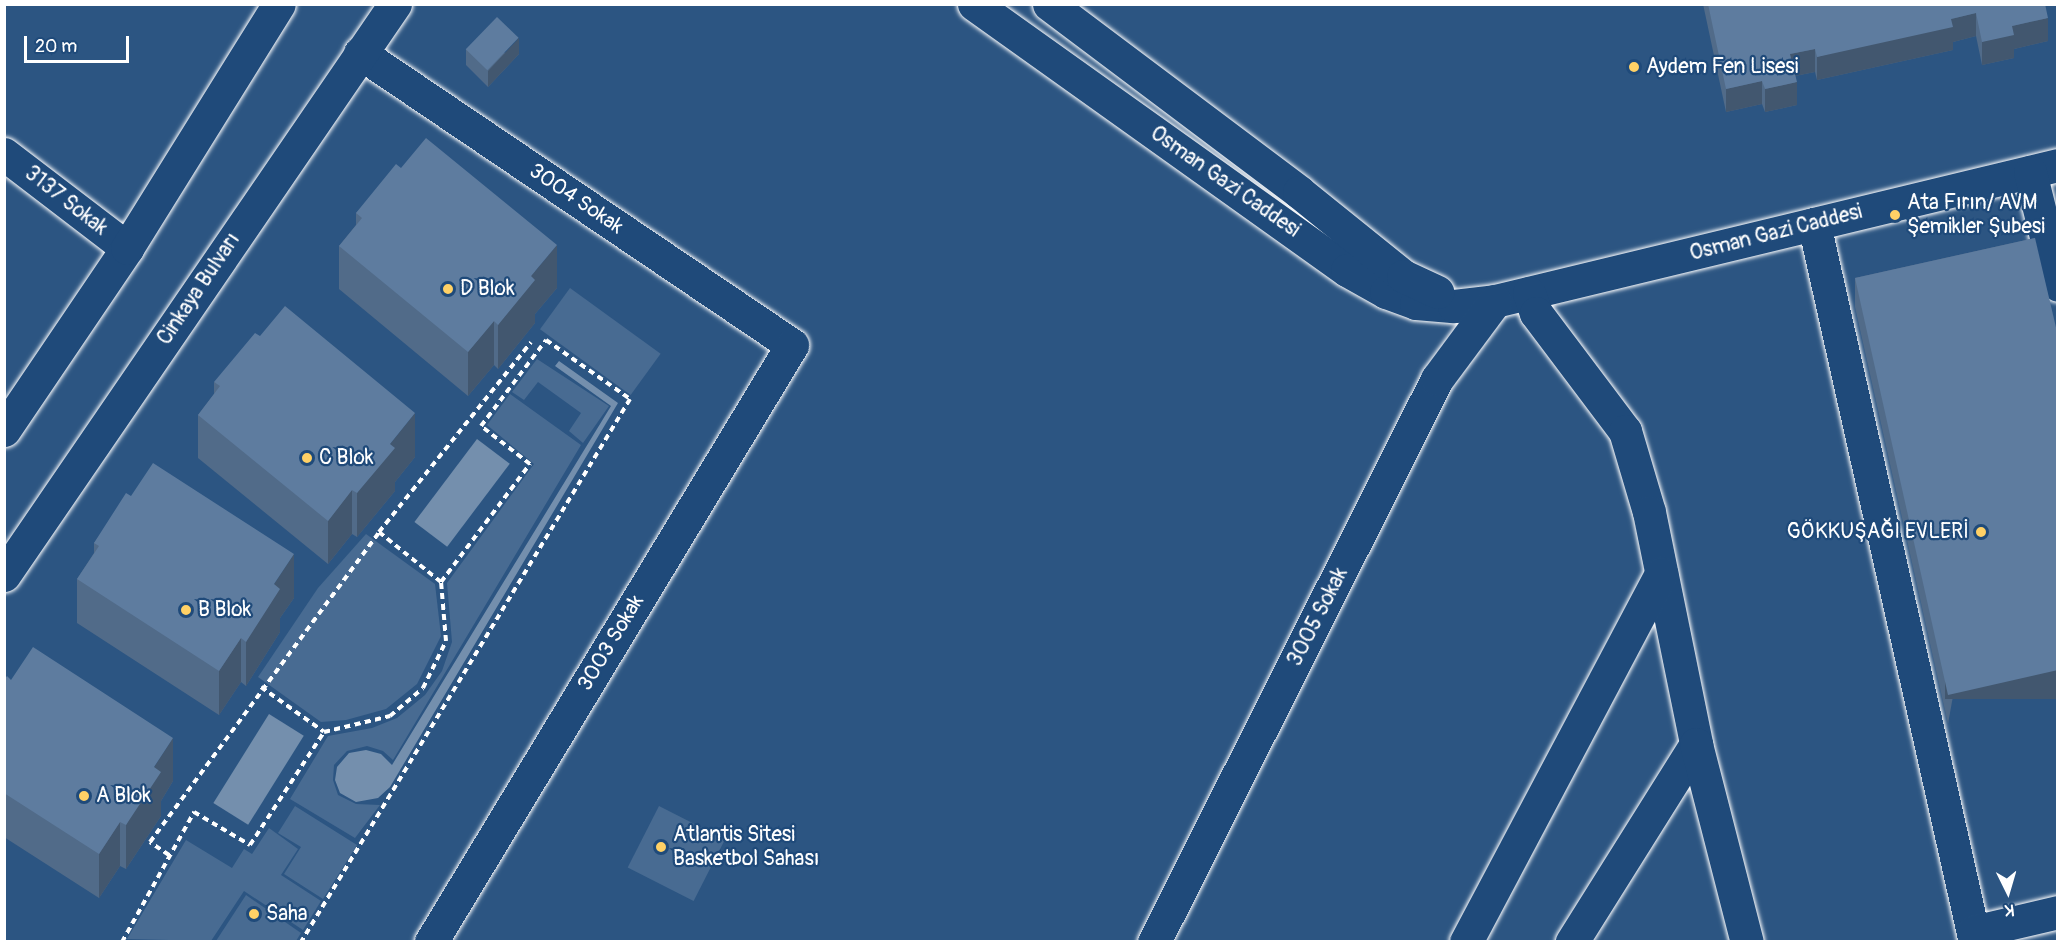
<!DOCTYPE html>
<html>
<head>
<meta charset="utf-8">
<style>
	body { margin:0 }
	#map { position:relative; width:2062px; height:946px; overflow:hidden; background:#2c5582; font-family:Pangolin,sans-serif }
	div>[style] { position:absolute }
	.green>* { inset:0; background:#486b92; transform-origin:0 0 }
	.water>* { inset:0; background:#748fad; transform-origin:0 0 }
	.path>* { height:4px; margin-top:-2px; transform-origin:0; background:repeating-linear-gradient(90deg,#fff 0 6px,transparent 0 10.5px) }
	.roads { filter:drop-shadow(0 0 2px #fff) drop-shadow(0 0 2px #fff) }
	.minor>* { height:33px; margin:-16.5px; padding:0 16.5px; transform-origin:16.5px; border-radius:16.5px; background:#1f4a7a }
	.major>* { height:33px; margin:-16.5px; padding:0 16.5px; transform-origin:16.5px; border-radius:16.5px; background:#1f4a7a }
	.wall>* { inset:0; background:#516b89 }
	.shaded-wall>* { inset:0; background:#42576f; transform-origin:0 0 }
	.building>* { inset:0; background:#5e7c9f; transform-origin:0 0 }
	.dots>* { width:16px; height:16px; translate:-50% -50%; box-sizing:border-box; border:3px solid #1f4a7a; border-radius:50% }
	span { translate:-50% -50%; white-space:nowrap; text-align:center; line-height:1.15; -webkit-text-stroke:4.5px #1f4a7a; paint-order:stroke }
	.poi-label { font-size:21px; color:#fff }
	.left { translate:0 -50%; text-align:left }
	.right { translate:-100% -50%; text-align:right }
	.street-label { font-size:21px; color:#fff }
	.frame { position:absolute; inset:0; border:6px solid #fff; pointer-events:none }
	.north { position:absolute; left:1978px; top:862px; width:60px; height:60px; -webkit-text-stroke:4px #1f4a7a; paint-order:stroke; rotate:175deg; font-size:16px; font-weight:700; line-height:24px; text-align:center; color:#fff }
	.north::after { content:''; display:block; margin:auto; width:21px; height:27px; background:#fff; clip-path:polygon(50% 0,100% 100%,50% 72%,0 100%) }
	.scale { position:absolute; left:24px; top:36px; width:105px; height:27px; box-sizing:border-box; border:3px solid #fff; border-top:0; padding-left:8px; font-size:18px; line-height:21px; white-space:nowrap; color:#fff; -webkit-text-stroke:4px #1f4a7a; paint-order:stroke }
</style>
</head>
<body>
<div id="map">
	<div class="green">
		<i style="left:570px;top:288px;width:112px;height:51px;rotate:36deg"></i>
		<i style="clip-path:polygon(537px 359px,609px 406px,583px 443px,569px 431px,581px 413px,538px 382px,524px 400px,512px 392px)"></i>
		<i style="clip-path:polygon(510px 394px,581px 445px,393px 760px,383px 751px,367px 746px,347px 751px,334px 765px,333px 780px,338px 795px,356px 804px,380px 805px,355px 838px,290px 799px,328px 736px,372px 728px,397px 718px,425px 695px,442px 671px,452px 642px,447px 583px,534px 464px,487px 425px)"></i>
		<i style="clip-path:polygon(366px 534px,435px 584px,441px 636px,417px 684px,386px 709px,346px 720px,321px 722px,258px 677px,318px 588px)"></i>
		<i style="clip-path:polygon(295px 806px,357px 845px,323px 899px,284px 874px,301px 847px,278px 833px)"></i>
		<i style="left:659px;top:806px;width:74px;height:69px;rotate:27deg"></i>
		<i style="clip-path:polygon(269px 828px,298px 849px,281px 875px,321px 901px,303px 930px,244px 891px,211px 941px,127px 939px,186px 840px,232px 868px,244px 849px,252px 854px)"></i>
		<i style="clip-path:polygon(246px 895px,301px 933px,296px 941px,216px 941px)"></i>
	</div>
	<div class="water">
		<i style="clip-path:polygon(559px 361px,618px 403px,390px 787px,378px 798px,356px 802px,340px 793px,335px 780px,337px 767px,349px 753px,366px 750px,381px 754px,392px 765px,611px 406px,555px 366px)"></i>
		<i style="left:477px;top:439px;width:41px;height:104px;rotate:37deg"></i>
		<i style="left:269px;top:714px;width:41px;height:105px;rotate:32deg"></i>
	</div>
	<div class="path">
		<i style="left:379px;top:532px;width:80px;rotate:38.9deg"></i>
		<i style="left:261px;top:687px;width:77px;rotate:35.5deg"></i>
		<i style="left:169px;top:855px;width:23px;rotate:-146deg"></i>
		<i style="left:150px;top:842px;width:385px;rotate:-53.5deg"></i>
		<i style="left:379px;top:532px;width:243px;rotate:-51.3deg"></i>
		<i style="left:122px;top:942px;width:149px;rotate:-61deg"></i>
		<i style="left:194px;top:812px;width:65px;rotate:30.5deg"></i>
		<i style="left:250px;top:845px;width:135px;rotate:-56.8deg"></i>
		<i style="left:324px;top:732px;width:68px;rotate:-13.6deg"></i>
		<i style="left:390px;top:716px;width:43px;rotate:-40.3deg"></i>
		<i style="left:423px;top:688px;width:52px;rotate:-63.9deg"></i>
		<i style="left:446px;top:641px;width:59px;rotate:-94.8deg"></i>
		<i style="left:441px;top:582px;width:148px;rotate:-53deg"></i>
		<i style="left:530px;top:464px;width:62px;rotate:-142.2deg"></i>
		<i style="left:481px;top:426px;width:108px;rotate:-52.9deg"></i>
		<i style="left:546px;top:340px;width:103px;rotate:35.1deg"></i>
		<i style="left:630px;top:399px;width:635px;rotate:121.21deg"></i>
	</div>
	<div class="roads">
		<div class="minor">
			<i style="left:974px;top:4px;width:458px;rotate:35.5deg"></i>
			<i style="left:1347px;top:270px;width:45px;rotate:29.4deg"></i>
			<i style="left:1386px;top:292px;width:32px;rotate:20deg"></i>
			<i style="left:1416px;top:303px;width:38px;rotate:5deg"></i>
			<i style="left:1454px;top:306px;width:41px;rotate:-7deg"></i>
			<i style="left:1495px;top:301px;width:579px;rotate:-13.58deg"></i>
			<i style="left:1049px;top:4px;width:313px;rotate:36.9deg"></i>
			<i style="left:1299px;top:192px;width:134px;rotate:38.9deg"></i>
			<i style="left:1403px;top:276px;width:38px;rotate:25deg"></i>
			<i style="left:360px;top:53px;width:521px;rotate:34.06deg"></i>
			<i style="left:792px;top:345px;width:698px;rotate:121.16deg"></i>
			<i style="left:4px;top:154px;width:155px;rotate:37.4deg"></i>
			<i style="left:2030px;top:172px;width:116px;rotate:76.1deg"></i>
			<i style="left:1814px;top:224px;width:736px;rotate:77.36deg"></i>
			<i style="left:1529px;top:293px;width:21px;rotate:71deg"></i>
			<i style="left:1536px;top:313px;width:148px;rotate:53deg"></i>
			<i style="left:1625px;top:431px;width:84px;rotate:73.5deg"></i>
			<i style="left:1649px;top:512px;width:237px;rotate:78.5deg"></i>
			<i style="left:1696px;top:744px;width:234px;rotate:122.1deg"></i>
			<i style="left:1696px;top:744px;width:204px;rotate:75.6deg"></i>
			<i style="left:1973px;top:932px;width:87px;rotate:-13.2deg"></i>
			<i style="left:1154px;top:942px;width:630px;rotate:-63.31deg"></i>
			<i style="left:1437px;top:379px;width:97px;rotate:-53.4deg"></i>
			<i style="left:1466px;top:942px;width:417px;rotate:-62.1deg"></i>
		</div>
		<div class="major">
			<i style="left:4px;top:430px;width:220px;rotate:-55.9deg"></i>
			<i style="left:127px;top:248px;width:287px;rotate:-58.1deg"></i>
			<i style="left:4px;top:575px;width:692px;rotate:-55.6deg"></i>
		</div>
	</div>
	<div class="wall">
		<i style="clip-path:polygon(1703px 4px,2045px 4px,2048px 41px,2014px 49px,2014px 58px,1982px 65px,1976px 36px,1953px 42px,1953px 50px,1817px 80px,1815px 72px,1795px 76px,1797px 105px,1765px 112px,1762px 104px,1726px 112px)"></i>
		<i style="clip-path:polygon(466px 49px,519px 54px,488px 87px,466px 65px)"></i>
		<i style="clip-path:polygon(401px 168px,557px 288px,535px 314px,535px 323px,498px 369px,494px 365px,468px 396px,339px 289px,339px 246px,356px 225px,356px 213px)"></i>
		<i style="clip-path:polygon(2035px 238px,1948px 724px,1855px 307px,1855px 278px)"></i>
		<i style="clip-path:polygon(214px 382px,415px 457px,395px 482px,395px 491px,357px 537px,352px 534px,328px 564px,198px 458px,198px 415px,214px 394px)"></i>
		<i style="clip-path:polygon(131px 496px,294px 598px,280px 618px,280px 632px,246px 686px,241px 682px,219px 715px,77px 623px,77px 579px,94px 553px,94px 543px)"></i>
		<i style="clip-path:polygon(4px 680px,11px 680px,173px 781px,161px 801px,161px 816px,126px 869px,120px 866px,99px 898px,4px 837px)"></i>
	</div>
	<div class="shaded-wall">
		<i style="clip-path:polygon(1976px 13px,1976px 36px,1953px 42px,1953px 50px,1817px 80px,1817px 57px,1951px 19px)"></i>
		<i style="clip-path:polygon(2048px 18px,2048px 41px,2014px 49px,2014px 58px,1982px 65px,1982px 42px,2012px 26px)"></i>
		<i style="clip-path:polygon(519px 38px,519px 54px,488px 87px,488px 71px)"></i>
		<i style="clip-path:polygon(1815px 49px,1815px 72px,1790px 77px,1790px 54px)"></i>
		<i style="clip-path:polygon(1762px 81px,1762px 104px,1726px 112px,1726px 89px)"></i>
		<i style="clip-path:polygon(1797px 82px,1797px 105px,1765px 112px,1765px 89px)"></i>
		<i style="clip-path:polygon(557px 245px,557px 288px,535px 314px,535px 323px,498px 369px,498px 325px,531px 276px)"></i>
		<i style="clip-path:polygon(494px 321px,494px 365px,468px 396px,468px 352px)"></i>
		<i style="clip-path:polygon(415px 413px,415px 457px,395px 482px,395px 491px,357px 537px,357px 493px,390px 444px)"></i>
		<i style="clip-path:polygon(352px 490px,352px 534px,328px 564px,328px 521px)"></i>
		<i style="clip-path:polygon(294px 554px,294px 598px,280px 618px,280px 632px,246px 686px,246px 642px,274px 584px)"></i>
		<i style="clip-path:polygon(241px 638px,241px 682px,219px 715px,219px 671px)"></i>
		<i style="left:2058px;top:670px;width:29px;height:113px;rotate:90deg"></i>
		<i style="clip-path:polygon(173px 738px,173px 781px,161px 801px,161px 816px,126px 869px,126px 825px,154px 767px)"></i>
		<i style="clip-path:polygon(120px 822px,120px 866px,99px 898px,99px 854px)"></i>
	</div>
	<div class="building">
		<i style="clip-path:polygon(1708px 4px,2045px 4px,2048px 18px,2012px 26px,2014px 35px,1982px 42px,1976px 13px,1951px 19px,1953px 27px,1817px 57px,1815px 49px,1790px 54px,1797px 82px,1765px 89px,1762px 81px,1726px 89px)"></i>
		<i style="left:497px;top:17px;width:30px;height:45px;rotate:44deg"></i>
		<i style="clip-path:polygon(426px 138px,557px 245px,531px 276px,535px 280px,498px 325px,494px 321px,468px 352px,339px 246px,362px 218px,356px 213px,396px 164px,401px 168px)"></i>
		<i style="clip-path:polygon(2035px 238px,2058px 336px,2058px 670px,1948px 695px,1855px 278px)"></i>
		<i style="clip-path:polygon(285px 306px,415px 413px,390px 444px,395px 448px,357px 493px,352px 490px,328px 521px,198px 415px,220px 386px,214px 382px,255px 333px,260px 336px)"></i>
		<i style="clip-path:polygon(153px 463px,294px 554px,274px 584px,280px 589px,246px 642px,241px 638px,219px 671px,77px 579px,99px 546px,94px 543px,126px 493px,131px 496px)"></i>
		<i style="clip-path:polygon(33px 647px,173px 738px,154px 767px,161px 772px,126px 825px,120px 822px,99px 854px,4px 793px,4px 680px,7px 676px,11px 680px)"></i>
	</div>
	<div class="dots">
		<i style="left:1634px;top:67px;background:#ffd166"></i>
		<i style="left:1895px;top:215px;background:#ffd166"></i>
		<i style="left:448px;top:289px;background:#ffd166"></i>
		<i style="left:307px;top:458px;background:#ffd166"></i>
		<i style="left:1981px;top:532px;background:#ffd166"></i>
		<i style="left:186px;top:610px;background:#ffd166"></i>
		<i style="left:84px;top:796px;background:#ffd166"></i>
		<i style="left:661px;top:847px;background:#ffd166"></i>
		<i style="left:254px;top:914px;background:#ffd166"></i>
	</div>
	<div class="poi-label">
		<span class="left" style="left:1646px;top:67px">Aydem Fen Lisesi</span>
		<span class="left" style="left:1907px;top:215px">Ata Fırın/ AVM<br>Şemikler Şubesi</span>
		<span class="left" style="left:460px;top:289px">D Blok</span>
		<span class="left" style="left:319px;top:458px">C Blok</span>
		<span class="right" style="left:1969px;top:532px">GÖKKUŞAĞI EVLERİ</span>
		<span class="left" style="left:198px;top:610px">B Blok</span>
		<span class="left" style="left:96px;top:796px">A Blok</span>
		<span class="left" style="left:673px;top:847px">Atlantis Sitesi<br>Basketbol Sahası</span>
		<span class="left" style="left:266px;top:914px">Saha</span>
	</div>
	<div class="street-label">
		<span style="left:1225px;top:182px;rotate:35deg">Osman Gazi Caddesi</span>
		<span style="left:576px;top:199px;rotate:34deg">3004 Sokak</span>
		<span style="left:66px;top:201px;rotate:38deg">3137 Sokak</span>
		<span style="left:1776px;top:233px;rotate:-14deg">Osman Gazi Caddesi</span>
		<span style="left:199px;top:289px;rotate:-56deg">Cinkaya Bulvarı</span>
		<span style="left:1318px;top:617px;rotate:-63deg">3005 Sokak</span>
		<span style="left:611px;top:643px;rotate:-59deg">3003 Sokak</span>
	</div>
	<div class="frame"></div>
	<div class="north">K</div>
	<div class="scale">20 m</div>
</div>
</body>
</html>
